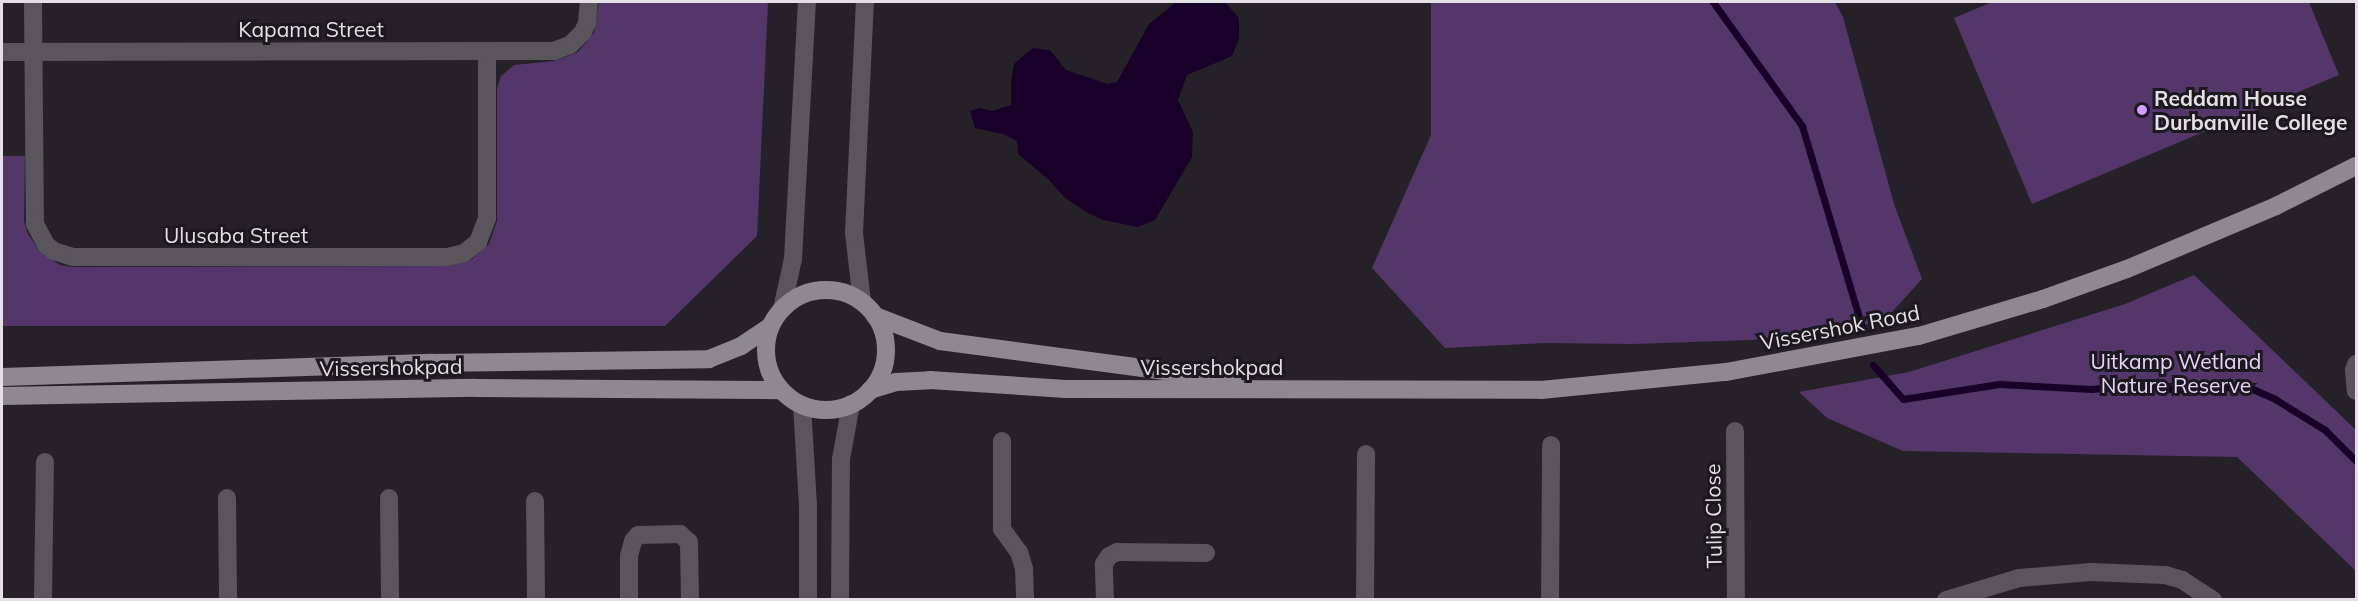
<!DOCTYPE html>
<html>
<head>
<meta charset="utf-8">
<style>
	body { margin:0 }
	#map { position:relative; width:2358px; height:601px; overflow:hidden; background:#252129; font-family:Mulish,sans-serif }
	div>[style] { position:absolute }
	.green>* { inset:0; background:#54366a }
	.water>* { inset:0; background:#190029 }
	.stream>* { height:7px; margin:-3.5px; padding:0 3.5px; transform-origin:3.5px; border-radius:3.5px; background:#190029 }
	.minor>* { height:18px; margin:-9px; padding:0 9px; transform-origin:9px; border-radius:9px; background:#58565a }
	.major>* { height:18px; margin:-9px; padding:0 9px; transform-origin:9px; border-radius:9px; background:#8d8891 }
	.major>.ring { margin:-9px; padding:0; box-sizing:content-box; background:none; border:18px solid #8d8891; border-radius:50% }
	.dots>* { width:16px; height:16px; translate:-50% -50%; box-sizing:border-box; border:3px solid #1c181f; border-radius:50% }
	span { translate:-50% -50%; white-space:nowrap; text-align:center; line-height:1.15; -webkit-text-stroke:6px #1c181f; paint-order:stroke }
	.street-label { font-size:21px; color:#e3e0e6 }
	.poi-label { font-size:21px; color:#e3e0e6; font-weight:700 }
	.left { translate:0 -50%; text-align:left }
	.park-label { font-size:21px; color:#e9d4fa }
	.frame { position:absolute; inset:0; border:3px solid #e3e0e6; pointer-events:none }
</style>
</head>
<body>
<div id="map">
	<div class="green">
		<i style="clip-path:polygon(599px 2px,768px 2px,757px 236px,665px 326px,2px 326px,2px 156px,25px 156px,24px 221px,27px 232px,39px 251px,60px 265px,72px 267px,448px 266px,471px 260px,489px 244px,497px 221px,497px 89px,501px 76px,514px 65px,554px 61px,578px 52px,594px 33px)"></i>
		<i style="clip-path:polygon(1431px 2px,1835px 2px,1843px 17px,1894px 204px,1922px 279px,1883px 322px,1752px 340px,1632px 344px,1546px 343px,1445px 348px,1372px 268px,1431px 135px)"></i>
		<i style="clip-path:polygon(1992px 2px,2309px 2px,2339px 75px,2032px 204px,1954px 18px)"></i>
		<i style="clip-path:polygon(2194px 275px,2356px 430px,2356px 571px,2237px 457px,1903px 451px,1827px 418px,1799px 392px,1909px 372px,2125px 304px)"></i>
	</div>
	<div class="water">
		<i style="clip-path:polygon(1176px 2px,1225px 2px,1239px 18px,1239px 39px,1232px 56px,1187px 75px,1178px 100px,1193px 132px,1192px 157px,1155px 220px,1138px 227px,1103px 220px,1088px 213px,1065px 198px,1048px 179px,1018px 154px,1017px 141px,1003px 134px,975px 128px,970px 111px,980px 108px,992px 111px,1011px 105px,1011px 81px,1014px 64px,1033px 48px,1050px 50px,1066px 70px,1108px 84px,1117px 82px,1149px 24px)"></i>
	</div>
	<div class="stream">
		<i style="left:1713px;top:2px;width:153px;rotate:54.3deg"></i>
		<i style="left:1802px;top:126px;width:210px;rotate:73.4deg"></i>
		<i style="left:1873px;top:365px;width:45px;rotate:48.6deg"></i>
		<i style="left:1903px;top:399px;width:97px;rotate:-8.9deg"></i>
		<i style="left:1999px;top:384px;width:92px;rotate:3.1deg"></i>
		<i style="left:2091px;top:389px;width:67px;rotate:-5.1deg"></i>
		<i style="left:2158px;top:383px;width:17px;rotate:25deg"></i>
		<i style="left:2173px;top:390px;width:73px;rotate:-3.1deg"></i>
		<i style="left:2246px;top:386px;width:32px;rotate:24deg"></i>
		<i style="left:2275px;top:399px;width:59px;rotate:31.8deg"></i>
		<i style="left:2325px;top:430px;width:44px;rotate:45deg"></i>
	</div>
	<div class="minor">
		<i style="left:33px;top:2px;width:222px;rotate:89.5deg"></i>
		<i style="left:35px;top:224px;width:24px;rotate:62deg"></i>
		<i style="left:46px;top:245px;width:10px;rotate:37deg"></i>
		<i style="left:54px;top:251px;width:20px;rotate:18deg"></i>
		<i style="left:73px;top:257px;width:374px"></i>
		<i style="left:447px;top:257px;width:17px;rotate:-13deg"></i>
		<i style="left:464px;top:253px;width:18px;rotate:-38deg"></i>
		<i style="left:478px;top:242px;width:26px;rotate:-69deg"></i>
		<i style="left:487px;top:218px;width:167px;rotate:-90deg"></i>
		<i style="left:2px;top:52px;width:552px;rotate:-0.1deg"></i>
		<i style="left:554px;top:51px;width:17px;rotate:-21deg"></i>
		<i style="left:570px;top:45px;width:18px;rotate:-45deg"></i>
		<i style="left:583px;top:32px;width:10px;rotate:-66deg"></i>
		<i style="left:587px;top:23px;width:21px;rotate:-85deg"></i>
		<i style="left:862px;top:302px;width:69px;rotate:-96.6deg"></i>
		<i style="left:854px;top:233px;width:231px;rotate:-87.3deg"></i>
		<i style="left:782px;top:309px;width:51px;rotate:-77.6deg"></i>
		<i style="left:793px;top:259px;width:257px;rotate:-86.9deg"></i>
		<i style="left:2356px;top:364px;width:6px;rotate:108deg"></i>
		<i style="left:2354px;top:370px;width:21px;rotate:85deg"></i>
		<i style="left:802px;top:405px;width:101px;rotate:86.6deg"></i>
		<i style="left:808px;top:506px;width:94px;rotate:90deg"></i>
		<i style="left:1735px;top:431px;width:169px;rotate:89.7deg"></i>
		<i style="left:1002px;top:441px;width:88px;rotate:90deg"></i>
		<i style="left:1002px;top:529px;width:29px;rotate:54deg"></i>
		<i style="left:1019px;top:552px;width:17px;rotate:73deg"></i>
		<i style="left:1024px;top:568px;width:32px;rotate:88deg"></i>
		<i style="left:227px;top:498px;width:102px;rotate:89.4deg"></i>
		<i style="left:389px;top:498px;width:102px;rotate:89.4deg"></i>
		<i style="left:535px;top:501px;width:99px;rotate:89.4deg"></i>
		<i style="left:43px;top:600px;width:138px;rotate:-89.2deg"></i>
		<i style="left:629px;top:600px;width:44px;rotate:-90deg"></i>
		<i style="left:629px;top:556px;width:16px;rotate:-75deg"></i>
		<i style="left:633px;top:541px;width:8px;rotate:-50deg"></i>
		<i style="left:638px;top:535px;width:42px;rotate:-1.4deg"></i>
		<i style="left:680px;top:534px;width:12px;rotate:42deg"></i>
		<i style="left:689px;top:542px;width:58px;rotate:89deg"></i>
		<i style="left:840px;top:600px;width:141px;rotate:-89.6deg"></i>
		<i style="left:841px;top:459px;width:56px;rotate:-79.7deg"></i>
		<i style="left:1105px;top:600px;width:36px;rotate:-92deg"></i>
		<i style="left:1104px;top:564px;width:9px;rotate:-58deg"></i>
		<i style="left:1109px;top:556px;width:9px;rotate:-27deg"></i>
		<i style="left:1117px;top:552px;width:89px;rotate:0.6deg"></i>
		<i style="left:1365px;top:600px;width:146px;rotate:-89.6deg"></i>
		<i style="left:1550px;top:600px;width:155px;rotate:-89.6deg"></i>
		<i style="left:1946px;top:600px;width:76px;rotate:-16.8deg"></i>
		<i style="left:2019px;top:578px;width:72px;rotate:-4.8deg"></i>
		<i style="left:2091px;top:572px;width:74px;rotate:2.3deg"></i>
		<i style="left:2165px;top:575px;width:18px;rotate:16deg"></i>
		<i style="left:2182px;top:580px;width:37px;rotate:33deg"></i>
	</div>
	<div class="major">
		<i class="ring" style="left:766px;top:290px;width:102px;height:102px"></i>
		<i style="left:875px;top:316px;width:70px;rotate:21deg"></i>
		<i style="left:940px;top:341px;width:295px;rotate:7.6deg"></i>
		<i style="left:2px;top:377px;width:431px;rotate:-1.9deg"></i>
		<i style="left:433px;top:363px;width:276px;rotate:-0.8deg"></i>
		<i style="left:709px;top:359px;width:35px;rotate:-22deg"></i>
		<i style="left:741px;top:346px;width:34px;rotate:-34deg"></i>
		<i style="left:870px;top:390px;width:27px;rotate:-17deg"></i>
		<i style="left:896px;top:382px;width:34px;rotate:-3deg"></i>
		<i style="left:930px;top:380px;width:136px;rotate:3.8deg"></i>
		<i style="left:1066px;top:389px;width:475px;rotate:0.1deg"></i>
		<i style="left:1541px;top:390px;width:186px;rotate:-5.6deg"></i>
		<i style="left:1726px;top:372px;width:196px;rotate:-10.6deg"></i>
		<i style="left:1919px;top:336px;width:129px;rotate:-16.6deg"></i>
		<i style="left:2043px;top:299px;width:89px;rotate:-19.7deg"></i>
		<i style="left:2127px;top:269px;width:162px;rotate:-22.9deg"></i>
		<i style="left:2276px;top:206px;width:89px;rotate:-26.6deg"></i>
		<i style="left:2px;top:396px;width:474px;rotate:-1deg"></i>
		<i style="left:476px;top:388px;width:305px;rotate:0.4deg"></i>
	</div>
	<div class="dots">
		<i style="left:2142px;top:110px;background:#d39cfc"></i>
	</div>
	<div class="street-label">
		<span style="left:311px;top:29px">Kapama Street</span>
		<span style="left:236px;top:235px">Ulusaba Street</span>
		<span style="left:1840px;top:327px;rotate:-11deg">Vissershok Road</span>
		<span style="left:391px;top:367px;rotate:-1deg">Vissershokpad</span>
		<span style="left:1212px;top:367px">Vissershokpad</span>
		<span style="left:1713px;top:516px;rotate:-91deg">Tulip Close</span>
	</div>
	<div class="poi-label">
		<span class="left" style="left:2154px;top:110px">Reddam House<br>Durbanville College</span>
	</div>
	<div class="park-label">
		<span style="left:2176px;top:373px">Uitkamp Wetland<br>Nature Reserve</span>
	</div>
	<div class="frame"></div>
</div>
</body>
</html>
